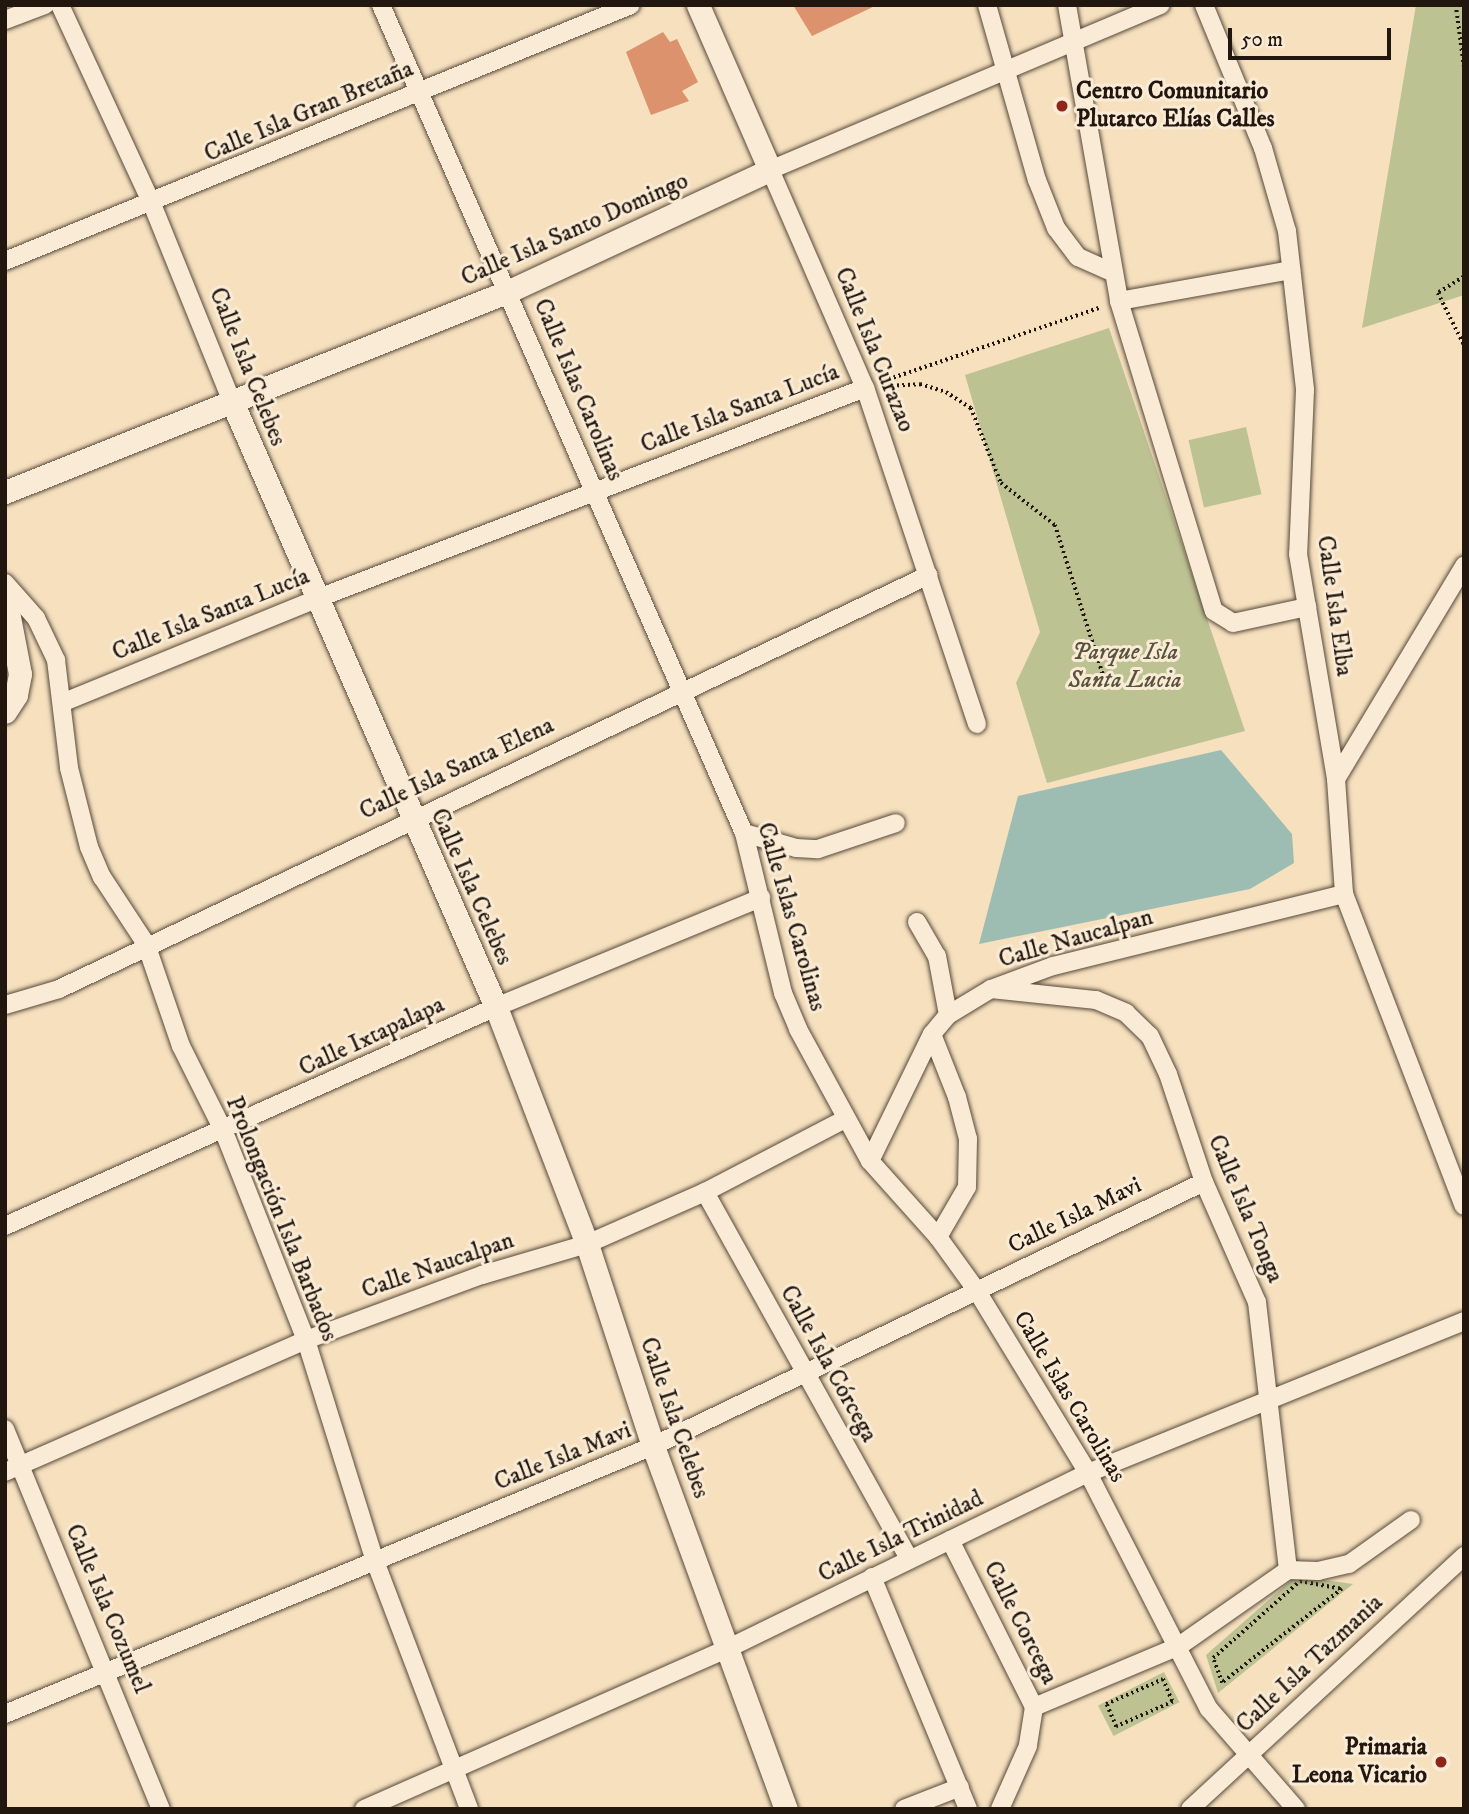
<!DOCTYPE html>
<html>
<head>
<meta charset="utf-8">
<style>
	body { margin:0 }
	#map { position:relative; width:1469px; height:1814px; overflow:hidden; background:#f6e0be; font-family:"IM FELL DW Pica",serif }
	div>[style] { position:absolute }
	.green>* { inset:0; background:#bcc292; transform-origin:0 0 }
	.water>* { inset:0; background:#9dbdb3 }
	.building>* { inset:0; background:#dc926d }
	.path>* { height:3.5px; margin-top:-1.75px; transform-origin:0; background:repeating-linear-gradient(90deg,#22170f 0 2px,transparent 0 5.5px) }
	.roads { filter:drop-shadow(0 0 2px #57493b) drop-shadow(0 0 2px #57493b) }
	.minor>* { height:18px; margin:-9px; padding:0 9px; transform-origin:9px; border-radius:9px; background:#f9ebd5 }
	.tertiary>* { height:23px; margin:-11.5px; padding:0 11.5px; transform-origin:11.5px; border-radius:11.5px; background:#f9ebd5 }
	.dots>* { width:19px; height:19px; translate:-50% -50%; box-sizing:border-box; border:4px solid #f9ebd5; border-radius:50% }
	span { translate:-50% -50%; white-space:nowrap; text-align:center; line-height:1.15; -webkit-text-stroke:6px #f9ebd5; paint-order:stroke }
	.poi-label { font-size:24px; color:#22170f; font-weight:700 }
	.left { translate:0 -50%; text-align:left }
	.right { translate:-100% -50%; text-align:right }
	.street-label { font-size:24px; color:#22170f }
	.park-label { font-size:24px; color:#58533d; font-style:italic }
	.frame { position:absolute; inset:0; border:7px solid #22170f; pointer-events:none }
	.scale { position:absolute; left:1228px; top:28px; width:163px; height:32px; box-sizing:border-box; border:4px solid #22170f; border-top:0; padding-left:9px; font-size:21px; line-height:24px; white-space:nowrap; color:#22170f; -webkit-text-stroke:5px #f9ebd5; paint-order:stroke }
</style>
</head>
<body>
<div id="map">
	<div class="green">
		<i style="clip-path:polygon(1416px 5px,1464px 5px,1464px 295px,1362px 328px)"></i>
		<i style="clip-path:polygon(1109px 328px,1245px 731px,1047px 783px,1016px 683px,1040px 632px,965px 375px)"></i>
		<i style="left:1246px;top:427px;width:69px;height:59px;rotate:77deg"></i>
		<i style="clip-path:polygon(1296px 1576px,1353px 1584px,1218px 1693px,1206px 1655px)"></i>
		<i style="left:1164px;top:1672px;width:34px;height:74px;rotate:63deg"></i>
	</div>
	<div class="water">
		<i style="clip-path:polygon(1221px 750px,1292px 834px,1294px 863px,1250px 889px,979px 944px,1018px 796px)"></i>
	</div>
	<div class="building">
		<i style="clip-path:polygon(793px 5px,877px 5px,812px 36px)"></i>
		<i style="clip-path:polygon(663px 32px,670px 42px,677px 39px,698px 82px,682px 91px,689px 101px,651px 115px,626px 52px)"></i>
	</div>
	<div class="path">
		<i style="left:1456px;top:5px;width:62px;rotate:82.5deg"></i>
		<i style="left:1464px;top:277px;width:31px;rotate:148deg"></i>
		<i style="left:1438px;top:293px;width:58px;rotate:63.4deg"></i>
		<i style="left:883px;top:381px;width:230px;rotate:-18.7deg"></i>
		<i style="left:886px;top:386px;width:34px;rotate:-3deg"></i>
		<i style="left:920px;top:384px;width:27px;rotate:17deg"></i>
		<i style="left:946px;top:392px;width:30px;rotate:33deg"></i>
		<i style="left:971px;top:408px;width:81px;rotate:68.2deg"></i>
		<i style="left:1001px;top:483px;width:68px;rotate:37.9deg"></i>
		<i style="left:1055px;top:525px;width:167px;rotate:72.2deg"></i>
		<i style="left:1300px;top:1581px;width:43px;rotate:10.8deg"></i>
		<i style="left:1342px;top:1589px;width:152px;rotate:141.9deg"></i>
		<i style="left:1222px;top:1683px;width:27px;rotate:-110deg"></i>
		<i style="left:1213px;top:1658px;width:116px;rotate:-41.5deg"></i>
		<i style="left:1163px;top:1679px;width:25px;rotate:67deg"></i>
		<i style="left:1173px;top:1702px;width:62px;rotate:156.3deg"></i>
		<i style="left:1116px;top:1727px;width:25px;rotate:-113deg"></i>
		<i style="left:1106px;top:1704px;width:62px;rotate:-23.7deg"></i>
	</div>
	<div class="roads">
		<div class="minor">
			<i style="left:60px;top:5px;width:219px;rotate:65.2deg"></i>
			<i style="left:152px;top:204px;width:216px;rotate:68deg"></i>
			<i style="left:381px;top:5px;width:904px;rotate:66.33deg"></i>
			<i style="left:744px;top:833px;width:165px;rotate:76.3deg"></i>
			<i style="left:783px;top:993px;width:39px;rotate:67deg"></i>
			<i style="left:798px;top:1029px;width:150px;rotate:61.4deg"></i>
			<i style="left:870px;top:1161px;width:102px;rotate:48.2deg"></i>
			<i style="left:938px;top:1237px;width:67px;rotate:54.2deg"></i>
			<i style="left:977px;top:1291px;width:213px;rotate:58.6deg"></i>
			<i style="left:1088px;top:1473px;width:265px;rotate:62.9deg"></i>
			<i style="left:1209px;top:1709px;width:133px;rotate:49deg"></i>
			<i style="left:987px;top:5px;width:182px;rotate:74.1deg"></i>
			<i style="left:1037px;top:180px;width:52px;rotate:68.4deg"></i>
			<i style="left:1056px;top:228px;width:36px;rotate:53deg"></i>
			<i style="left:1078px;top:257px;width:39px;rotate:24deg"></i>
			<i style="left:1067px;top:5px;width:301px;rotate:80deg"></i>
			<i style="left:1119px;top:301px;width:324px;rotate:73deg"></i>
			<i style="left:1214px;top:611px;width:22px;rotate:32deg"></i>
			<i style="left:1233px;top:623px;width:76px;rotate:-12.2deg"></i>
			<i style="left:1204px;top:5px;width:155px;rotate:67.6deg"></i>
			<i style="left:1263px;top:148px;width:86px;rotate:73.9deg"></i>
			<i style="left:1287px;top:231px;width:160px;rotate:83.5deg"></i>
			<i style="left:1305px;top:390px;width:164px;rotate:92.4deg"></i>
			<i style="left:1298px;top:554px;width:228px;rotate:80.4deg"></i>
			<i style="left:1336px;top:779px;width:115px;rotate:86deg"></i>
			<i style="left:1344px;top:894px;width:334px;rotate:69deg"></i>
			<i style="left:5px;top:20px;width:43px;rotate:-20.6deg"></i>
			<i style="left:5px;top:261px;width:676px;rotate:-22.24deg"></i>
			<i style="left:1119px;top:301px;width:175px;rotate:-10.2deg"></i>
			<i style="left:5px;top:583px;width:47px;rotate:48.5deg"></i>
			<i style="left:36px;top:618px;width:47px;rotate:64.5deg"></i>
			<i style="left:56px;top:660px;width:109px;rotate:83.1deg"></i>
			<i style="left:69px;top:768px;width:81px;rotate:75.8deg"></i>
			<i style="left:89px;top:847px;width:33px;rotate:67deg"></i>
			<i style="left:102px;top:877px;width:80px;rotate:56.7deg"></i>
			<i style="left:146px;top:944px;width:108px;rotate:71.1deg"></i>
			<i style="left:181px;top:1046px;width:96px;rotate:63.4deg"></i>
			<i style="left:224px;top:1132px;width:224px;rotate:68.5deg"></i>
			<i style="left:306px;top:1340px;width:232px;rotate:72.7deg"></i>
			<i style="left:375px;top:1561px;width:265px;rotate:69.2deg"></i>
			<i style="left:64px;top:702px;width:272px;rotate:-22.2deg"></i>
			<i style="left:316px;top:599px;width:588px;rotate:-21.02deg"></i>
			<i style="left:977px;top:724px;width:354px;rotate:-108.4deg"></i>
			<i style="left:865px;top:388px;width:238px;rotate:-113.5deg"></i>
			<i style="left:770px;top:170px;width:424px;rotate:-22.9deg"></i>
			<i style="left:1336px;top:779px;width:249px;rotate:-59deg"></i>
			<i style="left:744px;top:833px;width:54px;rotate:16.1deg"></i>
			<i style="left:796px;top:848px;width:22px;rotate:3deg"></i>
			<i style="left:818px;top:849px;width:82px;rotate:-18.4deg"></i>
			<i style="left:917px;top:922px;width:39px;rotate:60deg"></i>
			<i style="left:937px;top:956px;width:60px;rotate:79.4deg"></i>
			<i style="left:991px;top:989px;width:106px;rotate:6deg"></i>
			<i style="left:1096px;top:1000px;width:33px;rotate:23deg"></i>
			<i style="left:1126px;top:1013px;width:33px;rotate:44deg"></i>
			<i style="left:1150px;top:1036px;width:42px;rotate:64.7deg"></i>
			<i style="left:1168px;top:1074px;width:114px;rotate:71.6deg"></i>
			<i style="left:1204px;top:1182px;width:131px;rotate:66.2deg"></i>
			<i style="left:1257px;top:1302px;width:270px;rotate:83.4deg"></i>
			<i style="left:5px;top:1005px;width:56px;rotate:-16.5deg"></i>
			<i style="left:59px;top:989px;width:963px;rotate:-25.45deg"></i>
			<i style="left:932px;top:1034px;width:68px;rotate:68.4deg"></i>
			<i style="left:957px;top:1097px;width:43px;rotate:75.3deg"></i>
			<i style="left:968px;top:1139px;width:48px;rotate:91.2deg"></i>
			<i style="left:967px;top:1187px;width:58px;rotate:120.1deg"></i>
			<i style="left:870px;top:1161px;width:141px;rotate:-64deg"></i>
			<i style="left:932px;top:1034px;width:25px;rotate:-50deg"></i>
			<i style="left:948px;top:1015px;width:50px;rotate:-31.2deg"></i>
			<i style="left:991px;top:989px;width:66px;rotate:-20.4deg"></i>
			<i style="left:1053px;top:966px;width:300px;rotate:-13.9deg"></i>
			<i style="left:705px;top:1192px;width:420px;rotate:60.9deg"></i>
			<i style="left:5px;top:1226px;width:538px;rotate:-24.04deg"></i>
			<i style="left:496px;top:1007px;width:287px;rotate:-22.4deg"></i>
			<i style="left:5px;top:1429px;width:411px;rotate:67.7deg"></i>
			<i style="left:5px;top:1472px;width:329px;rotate:-23.7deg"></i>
			<i style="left:306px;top:1340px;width:188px;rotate:-20.3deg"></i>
			<i style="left:482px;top:1275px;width:109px;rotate:-16.4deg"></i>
			<i style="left:587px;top:1244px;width:129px;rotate:-23.8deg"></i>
			<i style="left:705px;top:1192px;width:158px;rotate:-27.5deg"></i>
			<i style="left:950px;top:1540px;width:187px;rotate:63.3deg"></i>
			<i style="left:1034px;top:1707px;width:39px;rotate:99deg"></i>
			<i style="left:1028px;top:1746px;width:69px;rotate:114deg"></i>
			<i style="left:1288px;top:1570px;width:30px;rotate:2deg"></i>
			<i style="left:1318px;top:1571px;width:32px;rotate:-13deg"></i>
			<i style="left:1349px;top:1564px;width:76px;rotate:-35.4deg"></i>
			<i style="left:872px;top:1577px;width:251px;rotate:67.5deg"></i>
			<i style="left:1034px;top:1707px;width:157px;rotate:-22.8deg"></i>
			<i style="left:1179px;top:1646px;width:133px;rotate:-34.9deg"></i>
			<i style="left:5px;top:1714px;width:701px;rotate:-22.47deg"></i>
			<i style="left:653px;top:1446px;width:611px;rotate:-25.6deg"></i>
			<i style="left:364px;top:1809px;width:399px;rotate:-23.8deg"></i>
			<i style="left:729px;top:1648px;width:399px;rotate:-26deg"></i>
			<i style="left:1088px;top:1473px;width:406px;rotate:-22deg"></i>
			<i style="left:904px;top:1809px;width:60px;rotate:-21.4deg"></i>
			<i style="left:1190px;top:1809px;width:373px;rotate:-42.7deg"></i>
		</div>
		<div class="tertiary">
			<i style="left:233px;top:404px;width:658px;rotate:66.44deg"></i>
			<i style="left:496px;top:1007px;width:254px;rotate:69deg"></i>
			<i style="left:587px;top:1244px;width:213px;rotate:71.9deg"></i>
			<i style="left:653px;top:1446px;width:387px;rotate:69.9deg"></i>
			<i style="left:5px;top:492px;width:543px;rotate:-21.74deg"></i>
			<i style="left:509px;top:291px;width:288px;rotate:-24.9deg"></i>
			<i style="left:770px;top:170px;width:180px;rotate:-113.6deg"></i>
			<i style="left:5px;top:596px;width:79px;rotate:79.1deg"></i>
			<i style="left:20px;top:674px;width:21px;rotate:101deg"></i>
			<i style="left:16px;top:695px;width:20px;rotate:123deg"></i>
		</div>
	</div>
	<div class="dots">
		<i style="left:1062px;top:106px;background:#8f2418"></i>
		<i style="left:1441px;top:1762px;background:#8f2418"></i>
	</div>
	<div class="poi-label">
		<span class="left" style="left:1076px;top:106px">Centro Comunitario<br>Plutarco Elías Calles</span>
		<span class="right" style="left:1427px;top:1762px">Primaria<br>Leona Vicario</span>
	</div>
	<div class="street-label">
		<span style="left:309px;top:112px;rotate:-23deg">Calle Isla Gran Bretaña</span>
		<span style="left:575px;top:230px;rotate:-24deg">Calle Isla Santo Domingo</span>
		<span style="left:874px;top:350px;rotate:68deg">Calle Isla Curazao</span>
		<span style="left:247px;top:367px;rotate:68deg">Calle Isla Celebes</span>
		<span style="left:578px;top:390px;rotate:67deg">Calle Islas Carolinas</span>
		<span style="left:740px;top:409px;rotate:-21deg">Calle Isla Santa Lucía</span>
		<span style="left:1334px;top:606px;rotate:82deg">Calle Isla Elba</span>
		<span style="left:211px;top:615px;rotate:-22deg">Calle Isla Santa Lucía</span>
		<span style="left:457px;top:769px;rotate:-25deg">Calle Isla Santa Elena</span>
		<span style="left:471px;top:887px;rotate:66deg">Calle Isla Celebes</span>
		<span style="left:791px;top:917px;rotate:74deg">Calle Islas Carolinas</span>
		<span style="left:1076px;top:939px;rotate:-16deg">Calle Naucalpan</span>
		<span style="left:372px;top:1037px;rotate:-25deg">Calle Ixtapalapa</span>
		<span style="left:1245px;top:1209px;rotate:67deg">Calle Isla Tonga</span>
		<span style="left:1075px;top:1216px;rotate:-26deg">Calle Isla Mavi</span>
		<span style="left:281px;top:1219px;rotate:68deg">Prolongación Isla Barbados</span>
		<span style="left:438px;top:1266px;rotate:-19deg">Calle Naucalpan</span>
		<span style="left:828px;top:1364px;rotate:61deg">Calle Isla Córcega</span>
		<span style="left:1069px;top:1397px;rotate:59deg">Calle Islas Carolinas</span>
		<span style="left:674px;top:1418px;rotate:71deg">Calle Isla Celebes</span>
		<span style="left:563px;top:1457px;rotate:-22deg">Calle Isla Mavi</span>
		<span style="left:901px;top:1537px;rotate:-26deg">Calle Isla Trinidad</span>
		<span style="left:107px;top:1609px;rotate:67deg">Calle Isla Cozumel</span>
		<span style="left:1020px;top:1623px;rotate:63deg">Calle Corcega</span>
		<span style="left:1310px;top:1664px;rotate:-43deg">Calle Isla Tazmania</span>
	</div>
	<div class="park-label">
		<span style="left:1125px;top:667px">Parque Isla<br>Santa Lucia</span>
	</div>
	<div class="frame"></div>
	<div class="scale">50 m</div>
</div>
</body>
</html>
